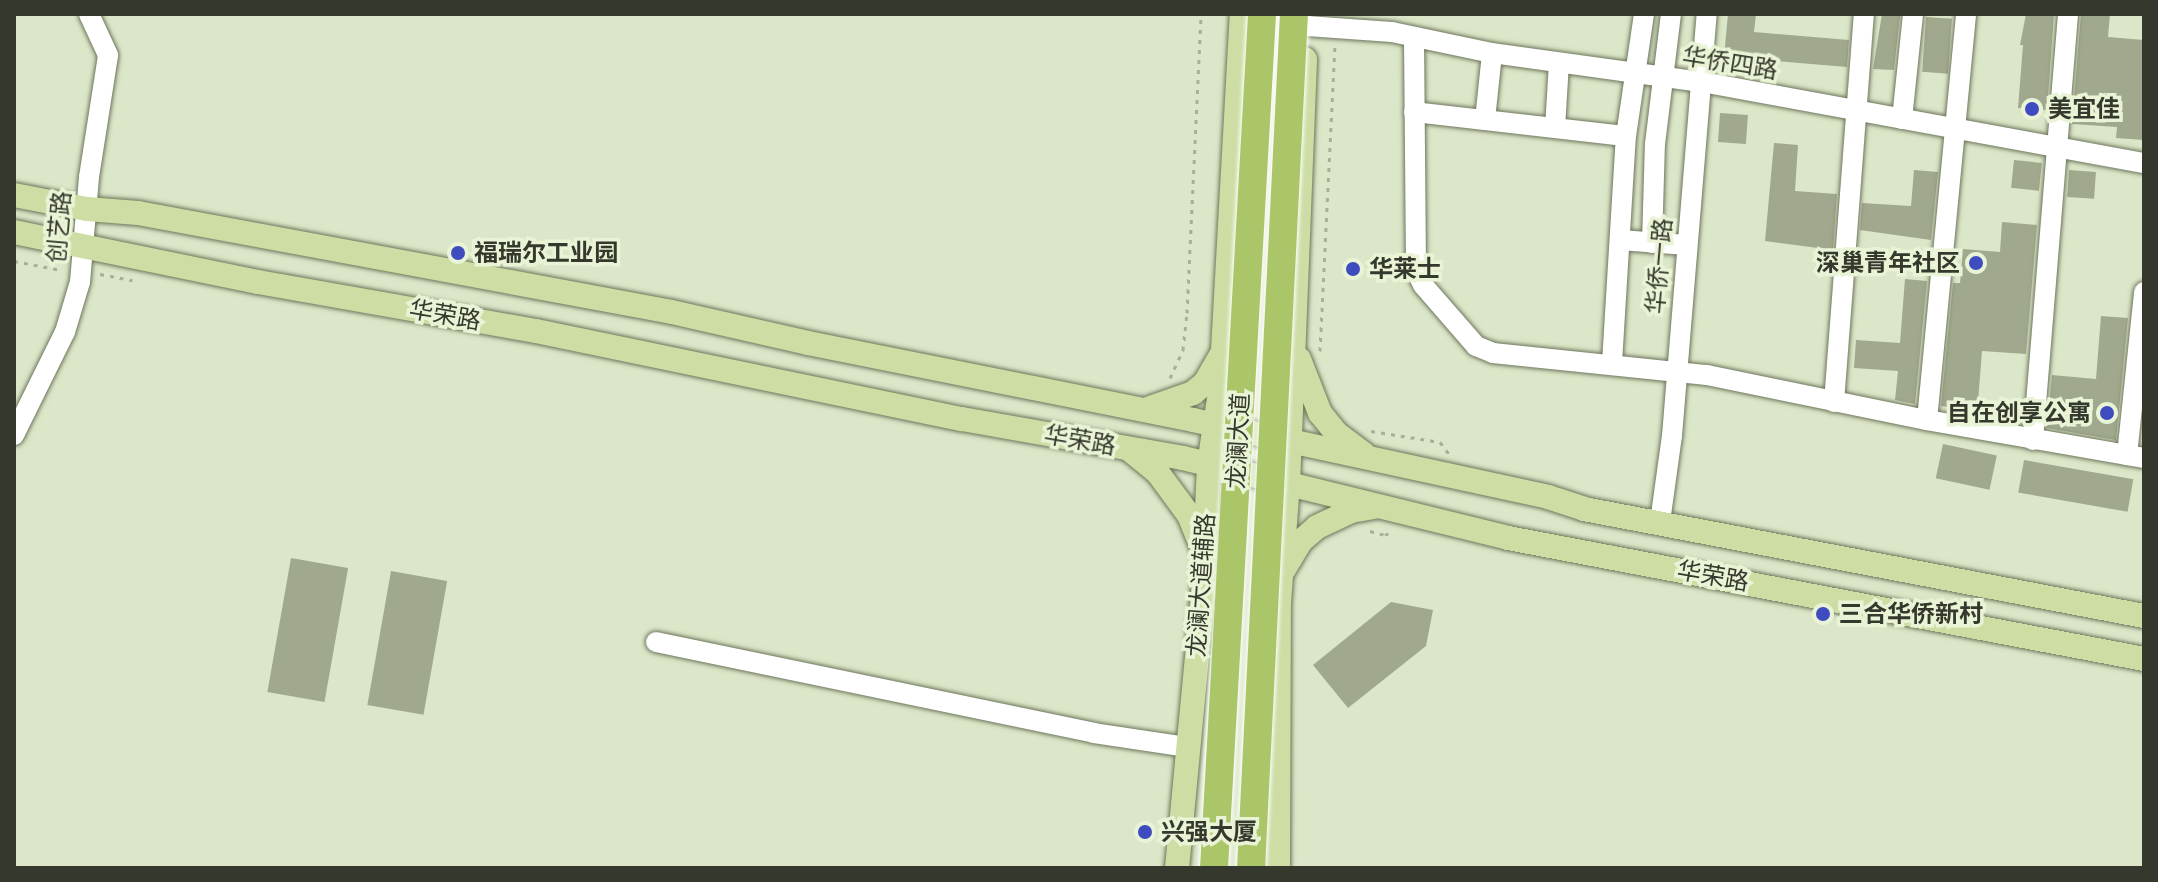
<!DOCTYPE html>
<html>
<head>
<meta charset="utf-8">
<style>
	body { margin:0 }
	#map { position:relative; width:2158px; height:882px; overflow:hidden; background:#dce6c8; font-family:"Asap Condensed","Noto Sans SC",sans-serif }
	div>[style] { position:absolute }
	.building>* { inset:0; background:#a0a98d; transform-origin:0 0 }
	.path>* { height:3px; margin-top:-1.5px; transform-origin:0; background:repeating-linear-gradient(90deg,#a7b097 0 4px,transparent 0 10px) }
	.roads { filter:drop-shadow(0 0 2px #6d765b) drop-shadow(0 0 2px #6d765b) }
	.minor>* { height:20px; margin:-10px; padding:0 10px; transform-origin:10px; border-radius:10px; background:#fff }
	.major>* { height:24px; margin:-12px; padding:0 12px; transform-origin:12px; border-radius:12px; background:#cddda4 }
	.bridges { filter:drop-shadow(0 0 2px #fff) drop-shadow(0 0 2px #fff) }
	.highway-bridge>* { height:28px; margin:-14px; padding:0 14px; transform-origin:14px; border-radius:14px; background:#abc668 }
	.dots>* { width:22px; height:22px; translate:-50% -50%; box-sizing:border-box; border:4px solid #e9f3d5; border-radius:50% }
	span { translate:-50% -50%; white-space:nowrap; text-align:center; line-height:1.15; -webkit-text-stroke:7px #e9f3d5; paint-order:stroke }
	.street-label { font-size:24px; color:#35392d }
	.poi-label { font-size:24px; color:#35392d; font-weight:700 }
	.left { translate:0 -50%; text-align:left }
	.right { translate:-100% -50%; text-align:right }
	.frame { position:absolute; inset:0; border:16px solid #35392d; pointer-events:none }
</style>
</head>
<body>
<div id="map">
	<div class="building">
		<i style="clip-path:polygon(1728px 14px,1756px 14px,1754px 32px,1849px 40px,1847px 67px,1752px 59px,1751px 69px,1723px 67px)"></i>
		<i style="clip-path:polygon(1882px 14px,1900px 15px,1894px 70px,1873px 69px)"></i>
		<i style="clip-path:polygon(2026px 14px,2054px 14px,2047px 110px,2018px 108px,2023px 45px,2020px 45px)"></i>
		<i style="clip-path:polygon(2081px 14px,2110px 14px,2108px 37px,2144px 40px,2144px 140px,2116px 138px,2117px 127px,2072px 124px)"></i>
		<i style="left:1926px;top:17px;width:26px;height:55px;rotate:4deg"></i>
		<i style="left:1720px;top:113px;width:28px;height:29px;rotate:4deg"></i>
		<i style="clip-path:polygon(1774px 143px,1798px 145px,1795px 191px,1837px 194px,1833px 250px,1765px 241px)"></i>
		<i style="left:2014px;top:160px;width:28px;height:28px;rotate:6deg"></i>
		<i style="clip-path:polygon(1914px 170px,1938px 172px,1931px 240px,1860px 230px,1862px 203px,1911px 206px)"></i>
		<i style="left:2069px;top:170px;width:27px;height:27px;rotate:4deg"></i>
		<i style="clip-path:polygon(2002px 222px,2037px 225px,2026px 354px,1982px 351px,1977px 415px,1949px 411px,1949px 407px,1941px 406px,1953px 283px,1960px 283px,1963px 249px,2000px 252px)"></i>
		<i style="clip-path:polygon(1905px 279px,1927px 281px,1915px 404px,1895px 400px,1898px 371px,1854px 368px,1856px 340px,1900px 343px)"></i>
		<i style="clip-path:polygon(2101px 316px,2128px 318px,2116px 440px,2047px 428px,2052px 375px,2096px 379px)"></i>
		<i style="left:1943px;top:444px;width:55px;height:35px;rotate:12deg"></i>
		<i style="left:2024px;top:460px;width:111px;height:33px;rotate:10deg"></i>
		<i style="left:291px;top:558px;width:58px;height:136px;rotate:10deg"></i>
		<i style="left:391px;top:571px;width:57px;height:136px;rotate:10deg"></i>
		<i style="clip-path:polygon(1391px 602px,1433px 610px,1426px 646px,1348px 708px,1313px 665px)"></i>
	</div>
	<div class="path">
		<i style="left:14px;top:261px;width:48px;rotate:10.8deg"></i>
		<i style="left:100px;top:274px;width:33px;rotate:11deg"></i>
		<i style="left:1320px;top:351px;width:304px;rotate:-87.2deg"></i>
		<i style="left:1170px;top:378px;width:31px;rotate:-65deg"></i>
		<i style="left:1183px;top:350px;width:37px;rotate:-84deg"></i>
		<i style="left:1187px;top:313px;width:299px;rotate:-87.3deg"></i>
		<i style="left:1371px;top:431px;width:70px;rotate:9.1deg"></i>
		<i style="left:1440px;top:442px;width:15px;rotate:53deg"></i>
		<i style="left:1370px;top:531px;width:16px;rotate:15deg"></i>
		<i style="left:1385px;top:535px;width:9px;rotate:-27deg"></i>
	</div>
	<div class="roads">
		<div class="minor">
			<i style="left:1307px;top:26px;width:85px;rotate:4deg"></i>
			<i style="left:1392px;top:32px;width:102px;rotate:11.9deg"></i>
			<i style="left:1492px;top:53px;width:212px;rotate:7.9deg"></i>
			<i style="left:1702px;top:82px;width:449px;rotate:10.4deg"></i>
			<i style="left:1414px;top:37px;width:234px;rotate:89.5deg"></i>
			<i style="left:1416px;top:271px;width:16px;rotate:63deg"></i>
			<i style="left:1423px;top:285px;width:81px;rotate:49deg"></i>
			<i style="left:1476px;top:346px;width:18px;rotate:22deg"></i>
			<i style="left:1493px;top:353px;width:215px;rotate:5.9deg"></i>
			<i style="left:1707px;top:375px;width:225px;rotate:11.6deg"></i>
			<i style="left:1927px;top:420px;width:220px;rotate:9.9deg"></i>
			<i style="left:1414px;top:112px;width:213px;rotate:6.5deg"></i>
			<i style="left:1902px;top:119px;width:106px;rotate:-84deg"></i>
			<i style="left:1485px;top:120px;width:67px;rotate:-84deg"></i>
			<i style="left:1555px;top:128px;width:65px;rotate:-86.5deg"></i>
			<i style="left:1620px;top:240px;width:67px;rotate:4.3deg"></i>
			<i style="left:1652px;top:243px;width:99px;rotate:-88.3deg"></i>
			<i style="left:1655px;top:144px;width:131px;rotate:-83deg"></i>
			<i style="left:1612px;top:363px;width:227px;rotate:-86.5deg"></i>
			<i style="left:1626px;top:136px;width:123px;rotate:-81.6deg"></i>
			<i style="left:1834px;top:402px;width:389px;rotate:-85.6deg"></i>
			<i style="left:1927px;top:420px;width:408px;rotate:-84.5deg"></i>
			<i style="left:14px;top:435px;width:115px;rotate:-63.7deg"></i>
			<i style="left:65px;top:332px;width:52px;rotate:-73.3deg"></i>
			<i style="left:80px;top:282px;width:105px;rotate:-85.1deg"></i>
			<i style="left:89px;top:177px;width:123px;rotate:-81.1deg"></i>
			<i style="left:108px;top:55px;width:45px;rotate:-114.9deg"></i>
			<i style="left:2033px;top:440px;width:427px;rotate:-85.3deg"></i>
			<i style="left:2127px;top:455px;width:164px;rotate:-84deg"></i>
			<i style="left:1660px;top:522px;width:87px;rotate:-82.1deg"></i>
			<i style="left:1672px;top:436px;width:423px;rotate:-85.3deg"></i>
			<i style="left:656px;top:642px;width:447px;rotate:11.7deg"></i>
			<i style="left:1094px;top:733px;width:95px;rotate:8.5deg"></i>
		</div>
		<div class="major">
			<i style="left:14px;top:195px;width:74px;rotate:10.9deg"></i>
			<i style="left:87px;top:209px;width:51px;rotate:4.5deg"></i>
			<i style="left:138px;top:213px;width:543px;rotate:10.5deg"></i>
			<i style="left:672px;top:312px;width:139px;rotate:12.8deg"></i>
			<i style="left:808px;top:343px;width:393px;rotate:11.3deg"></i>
			<i style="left:1193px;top:420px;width:363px;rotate:12.2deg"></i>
			<i style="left:1548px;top:497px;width:38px;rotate:18deg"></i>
			<i style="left:1584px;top:509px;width:570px;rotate:10.82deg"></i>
			<i style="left:14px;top:232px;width:249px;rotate:11.6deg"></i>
			<i style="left:258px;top:282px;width:282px;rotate:10deg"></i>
			<i style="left:536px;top:331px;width:435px;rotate:11.7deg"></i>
			<i style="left:962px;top:419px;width:224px;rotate:10deg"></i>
			<i style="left:1183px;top:458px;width:335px;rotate:13.8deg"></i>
			<i style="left:1508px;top:538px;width:647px;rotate:10.77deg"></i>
			<i style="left:1299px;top:359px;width:58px;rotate:68.7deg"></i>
			<i style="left:1320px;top:413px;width:26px;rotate:51deg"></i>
			<i style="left:1336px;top:433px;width:35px;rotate:37deg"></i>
			<i style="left:1150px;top:408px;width:46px;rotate:-19.2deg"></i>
			<i style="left:1193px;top:393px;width:16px;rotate:-40deg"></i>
			<i style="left:1205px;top:383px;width:34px;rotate:-60deg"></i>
			<i style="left:1130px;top:450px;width:36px;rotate:39deg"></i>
			<i style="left:1158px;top:473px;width:52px;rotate:53.6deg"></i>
			<i style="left:1189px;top:515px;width:35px;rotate:68deg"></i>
			<i style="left:1284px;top:569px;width:33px;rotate:-59deg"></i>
			<i style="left:1301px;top:541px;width:21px;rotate:-41deg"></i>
			<i style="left:1317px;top:527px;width:38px;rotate:-25deg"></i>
			<i style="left:1351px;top:511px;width:23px;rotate:-10deg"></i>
			<i style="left:1177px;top:868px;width:276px;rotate:-84.6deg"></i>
			<i style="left:1203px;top:593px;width:129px;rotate:-87.3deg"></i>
			<i style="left:1209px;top:464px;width:79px;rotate:-81.3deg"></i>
			<i style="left:1221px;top:386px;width:373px;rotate:-86.8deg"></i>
			<i style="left:1278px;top:868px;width:265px;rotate:-89.8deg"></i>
			<i style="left:1279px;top:603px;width:119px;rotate:-85.7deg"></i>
			<i style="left:1288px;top:484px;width:425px;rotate:-87.7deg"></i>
		</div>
	</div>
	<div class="bridges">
		<div class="highway-bridge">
			<i style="left:1214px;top:868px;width:855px;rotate:-86.78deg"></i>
			<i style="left:1251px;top:868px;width:855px;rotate:-87.12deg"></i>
		</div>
	</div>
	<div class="dots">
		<i style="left:2032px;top:109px;background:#3f4cc0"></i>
		<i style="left:458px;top:253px;background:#3f4cc0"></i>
		<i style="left:1976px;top:263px;background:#3f4cc0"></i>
		<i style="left:1353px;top:269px;background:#3f4cc0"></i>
		<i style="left:2107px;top:413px;background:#3f4cc0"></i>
		<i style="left:1823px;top:614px;background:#3f4cc0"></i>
		<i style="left:1145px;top:832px;background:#3f4cc0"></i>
	</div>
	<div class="street-label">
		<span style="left:1730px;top:63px;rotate:9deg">华侨四路</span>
		<span style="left:59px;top:227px;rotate:-85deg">创艺路</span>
		<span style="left:1659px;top:266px;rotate:-85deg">华侨一路</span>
		<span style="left:445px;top:315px;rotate:10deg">华荣路</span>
		<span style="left:1080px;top:440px;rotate:10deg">华荣路</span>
		<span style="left:1238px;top:441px;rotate:-87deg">龙澜大道</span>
		<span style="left:1713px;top:576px;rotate:10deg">华荣路</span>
		<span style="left:1201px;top:585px;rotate:-86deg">龙澜大道辅路</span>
	</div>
	<div class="poi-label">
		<span class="left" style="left:2048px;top:109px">美宜佳</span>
		<span class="left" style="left:474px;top:253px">福瑞尔工业园</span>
		<span class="right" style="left:1960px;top:263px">深巢青年社区</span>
		<span class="left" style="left:1369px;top:269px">华莱士</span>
		<span class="right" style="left:2091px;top:413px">自在创享公寓</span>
		<span class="left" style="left:1839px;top:614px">三合华侨新村</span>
		<span class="left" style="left:1161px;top:832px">兴强大厦</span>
	</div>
	<div class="frame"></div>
</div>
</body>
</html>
